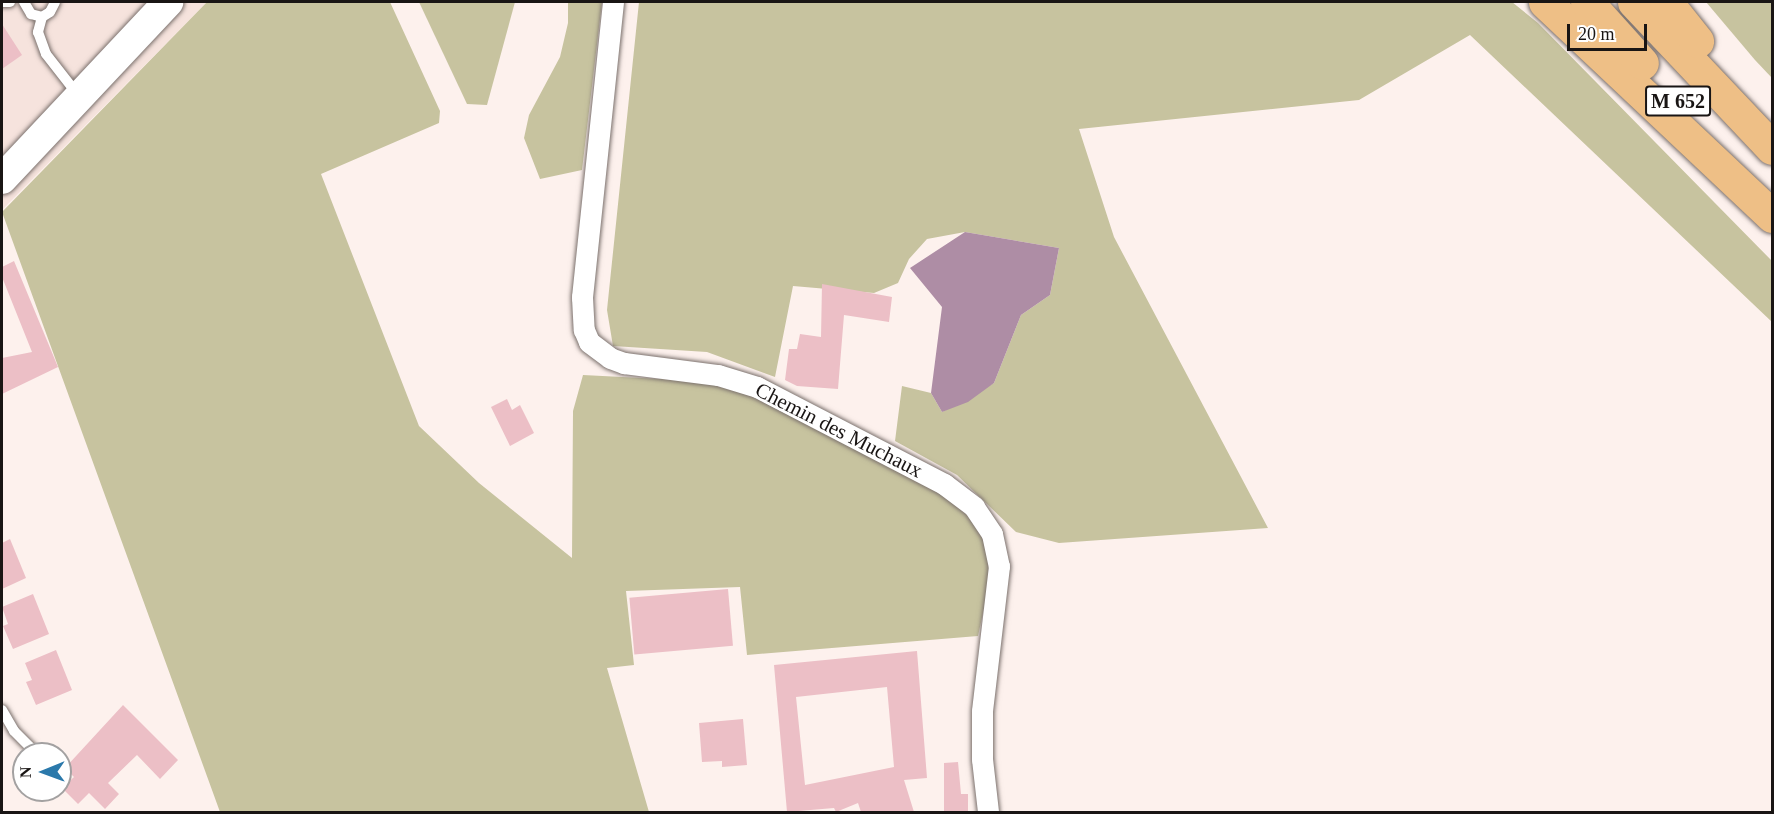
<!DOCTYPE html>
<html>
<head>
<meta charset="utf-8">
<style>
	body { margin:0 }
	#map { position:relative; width:1774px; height:814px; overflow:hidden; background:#fdf1ed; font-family:Georgia,serif }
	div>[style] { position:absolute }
	.built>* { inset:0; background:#f6e3dd }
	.green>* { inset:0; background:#c7c39f }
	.water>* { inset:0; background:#ae8da5 }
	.building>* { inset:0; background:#ecbfc6; transform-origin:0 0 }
	.roads { filter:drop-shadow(0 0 2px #7b716d) drop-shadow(0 0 2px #7b716d) }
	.service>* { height:10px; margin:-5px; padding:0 5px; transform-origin:5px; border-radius:5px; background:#fff }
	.minor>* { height:21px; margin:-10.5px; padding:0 10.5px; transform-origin:10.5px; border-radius:10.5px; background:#fff }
	.secondary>* { height:30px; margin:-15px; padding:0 15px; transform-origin:15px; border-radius:15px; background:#fff }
	.trunk>* { height:33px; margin:-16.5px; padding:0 16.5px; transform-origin:16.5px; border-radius:16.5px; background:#eebf86 }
	span { translate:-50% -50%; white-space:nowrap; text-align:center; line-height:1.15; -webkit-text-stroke:4.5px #fff; paint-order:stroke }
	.shield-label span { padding:2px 4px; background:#fff; border:2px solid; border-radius:4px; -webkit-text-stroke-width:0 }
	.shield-label { font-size:20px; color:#191514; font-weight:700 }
	.street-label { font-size:21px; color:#191514 }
	.frame { position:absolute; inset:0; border:3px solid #191514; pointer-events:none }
	.north { position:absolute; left:12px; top:742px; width:60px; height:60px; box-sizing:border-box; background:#fff; border:2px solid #a3a1a1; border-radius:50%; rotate:269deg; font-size:16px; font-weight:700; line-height:24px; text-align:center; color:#191514 }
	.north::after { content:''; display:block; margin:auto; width:21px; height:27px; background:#2b79ab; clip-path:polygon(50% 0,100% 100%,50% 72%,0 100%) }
	.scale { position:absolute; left:1567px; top:24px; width:80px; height:27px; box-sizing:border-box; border:3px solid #191514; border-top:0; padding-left:8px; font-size:18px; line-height:21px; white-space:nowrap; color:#191514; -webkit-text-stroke:4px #fff; paint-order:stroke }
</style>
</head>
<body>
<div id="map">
	<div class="built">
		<i style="clip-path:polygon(2px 2px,207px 2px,2px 210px)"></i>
	</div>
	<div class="green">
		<i style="clip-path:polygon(207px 2px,390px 2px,440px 111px,439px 123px,321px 174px,419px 426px,479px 483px,572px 558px,573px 411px,583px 375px,700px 381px,728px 388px,755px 397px,934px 488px,968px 516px,986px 544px,991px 576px,978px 636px,747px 655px,740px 587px,626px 591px,634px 665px,607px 668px,649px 812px,220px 812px,2px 212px)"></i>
		<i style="clip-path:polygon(419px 2px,515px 2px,487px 105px,467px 104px)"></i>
		<i style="clip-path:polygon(568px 2px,602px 2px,582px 170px,540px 179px,524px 138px,529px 115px,560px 57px,568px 23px)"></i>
		<i style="clip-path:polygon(639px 2px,1512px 2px,1538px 23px,1772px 261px,1772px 322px,1470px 35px,1359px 100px,1079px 129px,1114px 237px,1268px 528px,1059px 543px,1016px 532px,957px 475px,895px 441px,902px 386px,931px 393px,942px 412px,994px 383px,1021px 315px,1050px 295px,1059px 248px,965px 232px,927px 239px,909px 259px,898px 283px,874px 293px,793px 286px,775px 377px,707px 352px,613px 346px,607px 310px)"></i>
		<i style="clip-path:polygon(1706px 2px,1772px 2px,1772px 78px,1755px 60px)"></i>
	</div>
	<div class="water">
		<i style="clip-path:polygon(965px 232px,1059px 248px,1050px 295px,1021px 315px,994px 383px,968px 402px,942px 412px,931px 393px,942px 307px,910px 268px)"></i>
	</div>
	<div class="building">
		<i style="clip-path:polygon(2px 24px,22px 55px,2px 69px)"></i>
		<i style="clip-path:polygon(14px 261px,58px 367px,2px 394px,2px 358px,32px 352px,2px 277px,2px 267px)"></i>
		<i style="clip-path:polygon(822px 284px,892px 297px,889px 322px,844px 315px,838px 389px,797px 386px,785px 380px,789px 349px,797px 349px,800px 334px,821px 337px)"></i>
		<i style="clip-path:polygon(507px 399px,512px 410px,520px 405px,534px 433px,510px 446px,491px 407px)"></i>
		<i style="clip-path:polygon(10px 539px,26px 578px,2px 589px,2px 543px)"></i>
		<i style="left:728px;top:589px;width:57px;height:99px;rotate:85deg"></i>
		<i style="clip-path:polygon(33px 594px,49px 634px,13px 649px,3px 626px,8px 624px,2px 607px)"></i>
		<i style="clip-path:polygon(56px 650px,72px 690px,36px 705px,26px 682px,32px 680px,25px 663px)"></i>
		<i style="clip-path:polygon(evenodd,917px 651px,927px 778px,904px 780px,914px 812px,861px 812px,858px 803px,836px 812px,834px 808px,787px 812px,774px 665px,917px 651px,887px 687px,894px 767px,805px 785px,796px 697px,887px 687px)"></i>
		<i style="clip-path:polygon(123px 705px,178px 760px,160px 779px,137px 755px,108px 783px,119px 794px,105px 809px,89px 793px,78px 804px,62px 788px,74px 777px,65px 768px)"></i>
		<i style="clip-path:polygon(743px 719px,747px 765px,722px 767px,722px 761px,702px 762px,699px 723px)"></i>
		<i style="clip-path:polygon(958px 762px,961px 794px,968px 794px,968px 812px,944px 812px,944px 763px)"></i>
	</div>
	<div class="roads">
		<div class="service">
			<i style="left:2px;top:2px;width:8px"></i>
			<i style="left:24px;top:2px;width:14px;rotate:60deg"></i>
			<i style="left:31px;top:14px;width:11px;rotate:15deg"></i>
			<i style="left:42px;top:17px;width:9px;rotate:-32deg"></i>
			<i style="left:50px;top:12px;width:11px;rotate:-63deg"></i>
			<i style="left:42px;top:17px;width:16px;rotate:105deg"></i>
			<i style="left:38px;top:32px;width:23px;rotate:70deg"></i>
			<i style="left:46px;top:54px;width:52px;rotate:52deg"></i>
			<i style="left:2px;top:710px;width:24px;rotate:60deg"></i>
			<i style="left:14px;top:731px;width:27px;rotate:45deg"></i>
		</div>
		<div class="minor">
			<i style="left:613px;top:2px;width:297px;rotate:96deg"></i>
			<i style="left:582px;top:297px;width:33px;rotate:87deg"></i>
			<i style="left:584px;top:330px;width:13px;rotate:67deg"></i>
			<i style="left:589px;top:342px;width:26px;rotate:37deg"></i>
			<i style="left:610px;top:358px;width:15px;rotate:20deg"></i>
			<i style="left:624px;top:363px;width:95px;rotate:7.3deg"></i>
			<i style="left:718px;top:375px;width:41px;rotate:17.1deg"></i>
			<i style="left:757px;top:387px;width:211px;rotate:27.4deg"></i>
			<i style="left:944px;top:484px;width:38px;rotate:37deg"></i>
			<i style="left:974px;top:507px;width:32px;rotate:56deg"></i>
			<i style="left:992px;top:534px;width:33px;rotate:78deg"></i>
			<i style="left:999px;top:566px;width:146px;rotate:96.7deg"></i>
			<i style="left:982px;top:711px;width:48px;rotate:90deg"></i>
			<i style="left:982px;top:759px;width:53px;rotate:83.5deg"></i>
		</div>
		<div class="secondary">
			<i style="left:2px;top:179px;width:243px;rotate:-46.8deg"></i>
		</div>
		<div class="trunk">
			<i style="left:1545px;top:2px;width:312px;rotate:43.3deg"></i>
			<i style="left:1587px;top:2px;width:82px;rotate:48deg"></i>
			<i style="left:1634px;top:2px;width:201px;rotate:46.6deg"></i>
			<i style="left:1666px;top:2px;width:50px;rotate:51.5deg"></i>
		</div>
	</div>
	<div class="shield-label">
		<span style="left:1678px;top:101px">M 652</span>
	</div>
	<div class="street-label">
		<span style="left:839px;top:430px;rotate:27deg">Chemin des Muchaux</span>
	</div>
	<div class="frame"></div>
	<div class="north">N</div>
	<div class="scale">20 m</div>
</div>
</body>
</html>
